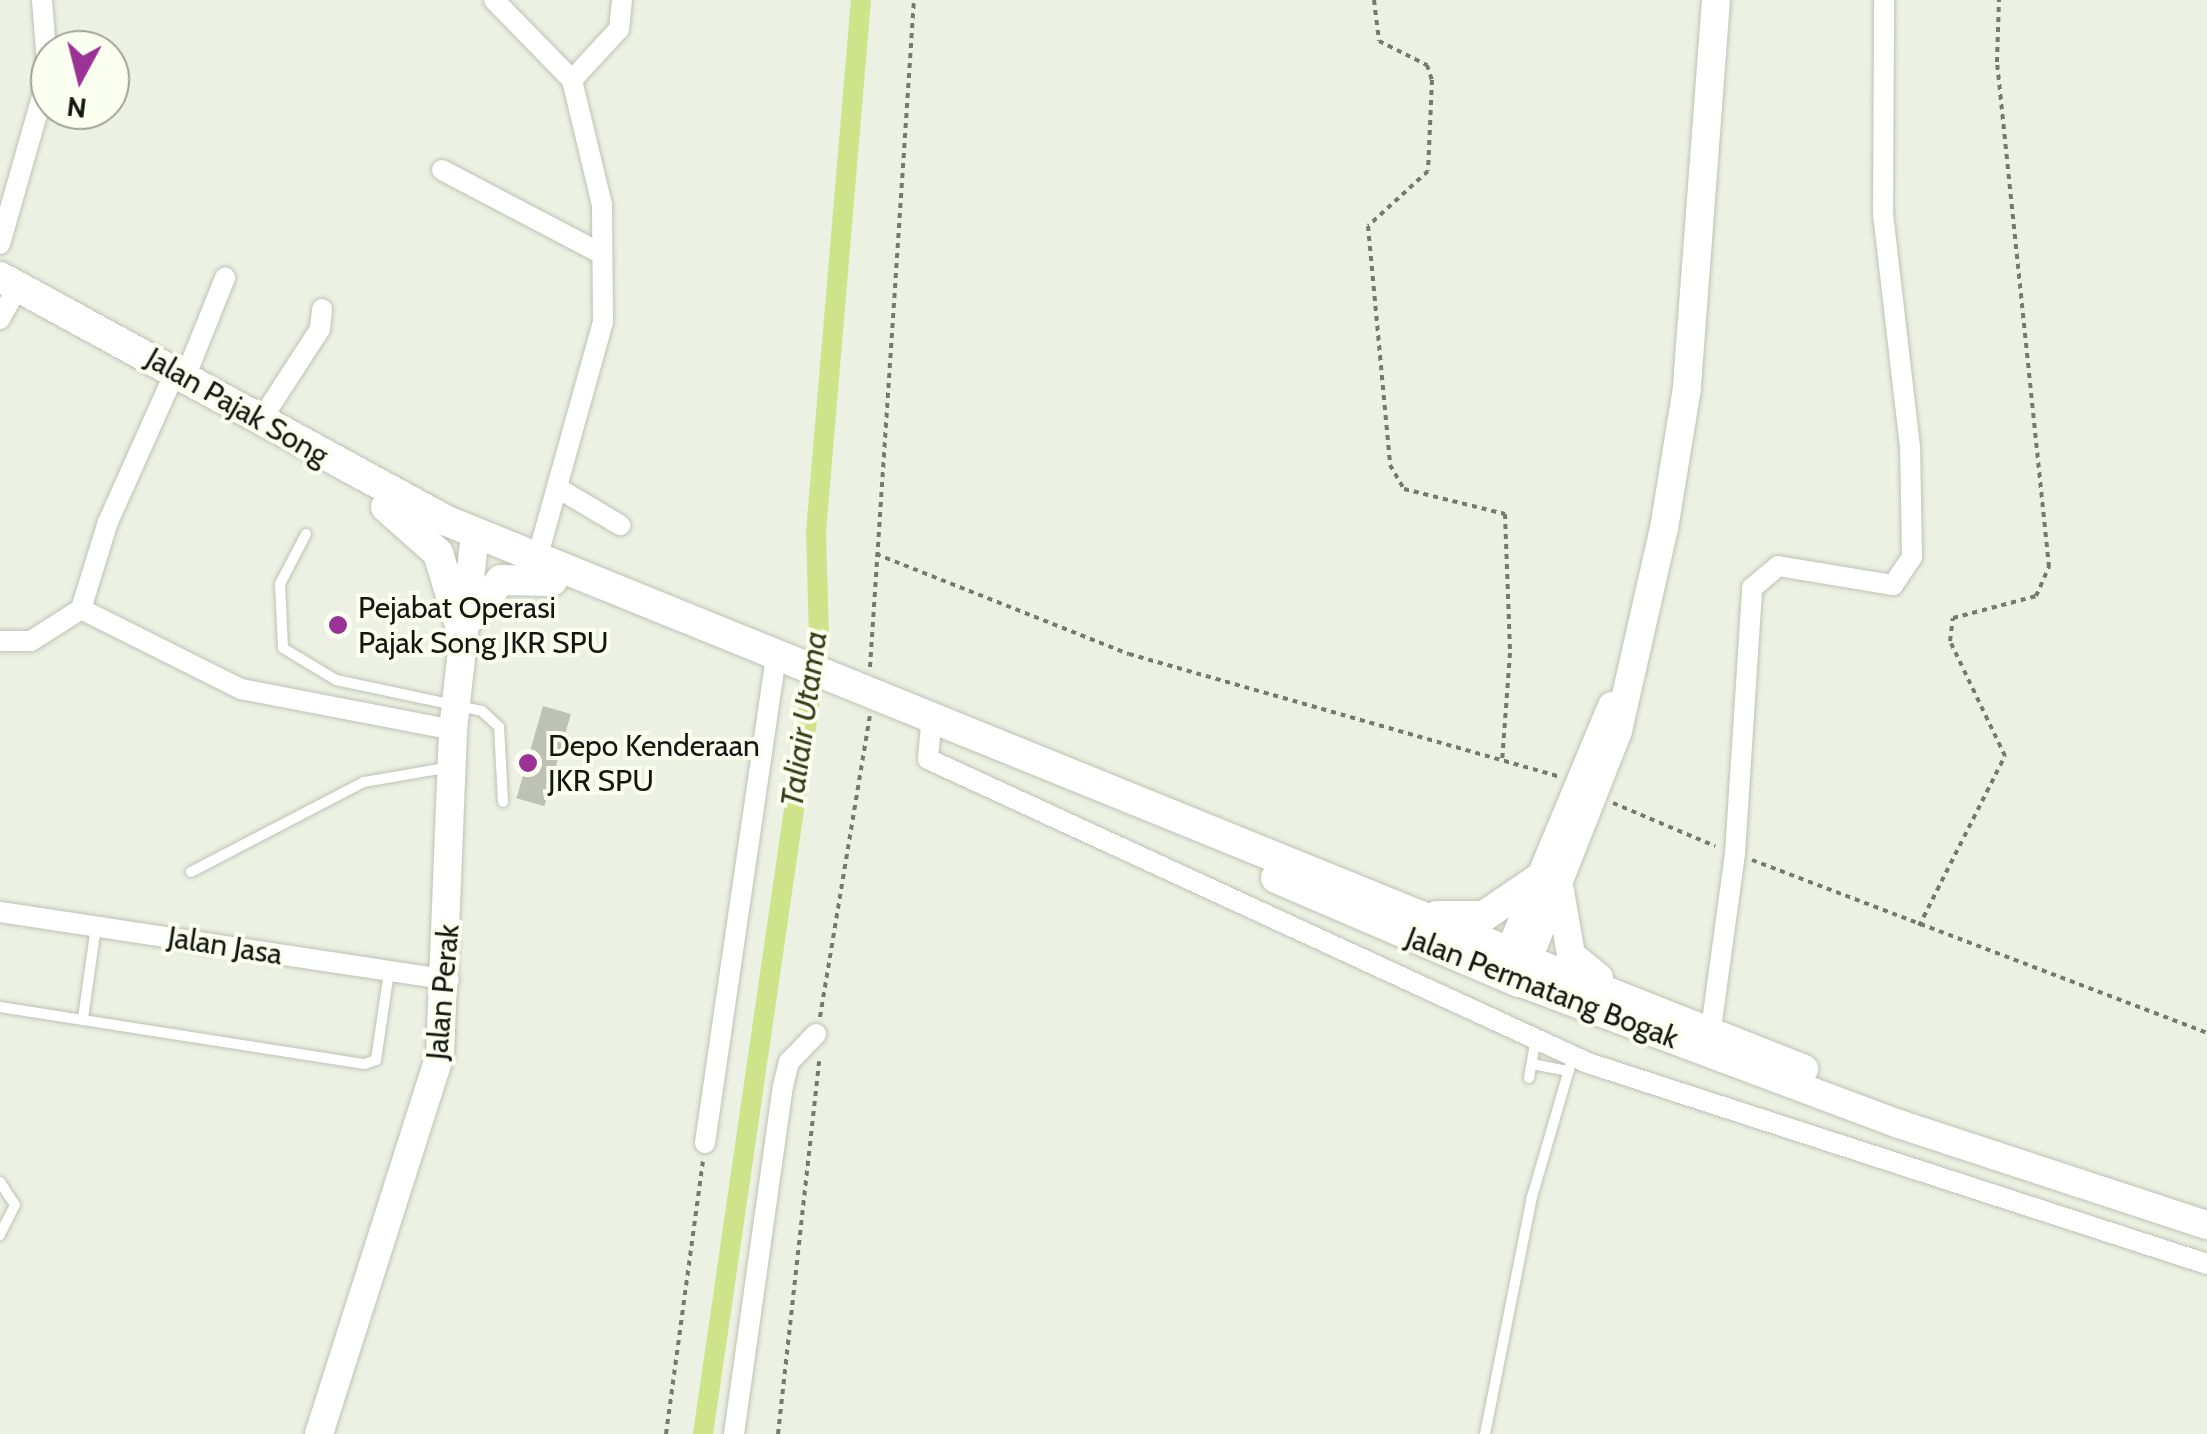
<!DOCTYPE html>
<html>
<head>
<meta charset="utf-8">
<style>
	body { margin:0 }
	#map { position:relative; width:2207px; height:1434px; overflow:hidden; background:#edf1e3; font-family:Cabin,sans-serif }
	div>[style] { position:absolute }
	.canal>* { height:20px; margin:-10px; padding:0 10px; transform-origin:10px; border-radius:10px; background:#cee38a }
	.building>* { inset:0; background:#bec2b4; transform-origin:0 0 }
	.path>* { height:4px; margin-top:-2px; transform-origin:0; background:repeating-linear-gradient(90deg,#777970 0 5px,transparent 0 10px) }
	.roads { filter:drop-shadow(0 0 2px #bec2b4) drop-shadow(0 0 2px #bec2b4) }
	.service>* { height:10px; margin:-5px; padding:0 5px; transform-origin:5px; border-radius:5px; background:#fff }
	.minor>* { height:20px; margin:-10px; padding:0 10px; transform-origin:10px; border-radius:10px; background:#fff }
	.tertiary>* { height:28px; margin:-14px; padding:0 14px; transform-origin:14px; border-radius:14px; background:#fff }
	.secondary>* { height:30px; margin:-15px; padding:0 15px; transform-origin:15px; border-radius:15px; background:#fff }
	.dots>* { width:28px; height:28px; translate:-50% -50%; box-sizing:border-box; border:5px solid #fbfff0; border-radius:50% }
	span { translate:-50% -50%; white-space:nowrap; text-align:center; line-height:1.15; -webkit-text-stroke:8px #fbfff0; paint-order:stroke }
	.street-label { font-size:30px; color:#151611 }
	.poi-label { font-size:30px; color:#151611 }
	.left { translate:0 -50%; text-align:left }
	.water-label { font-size:32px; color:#363e19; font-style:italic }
	.north { position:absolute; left:30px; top:30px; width:100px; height:100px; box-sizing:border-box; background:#fbfff0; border:2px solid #9fa297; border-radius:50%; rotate:187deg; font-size:28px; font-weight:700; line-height:40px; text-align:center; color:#151611 }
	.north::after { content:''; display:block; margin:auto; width:35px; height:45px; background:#9b3396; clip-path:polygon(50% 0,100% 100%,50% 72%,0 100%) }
</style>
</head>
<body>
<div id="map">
	<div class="canal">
		<i style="left:703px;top:1434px;width:804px;rotate:-81.71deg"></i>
		<i style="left:819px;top:638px;width:106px;rotate:-91.6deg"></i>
		<i style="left:816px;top:532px;width:534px;rotate:-85.17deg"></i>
	</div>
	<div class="building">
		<i style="left:543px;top:706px;width:29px;height:96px;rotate:16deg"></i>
	</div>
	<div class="path">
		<i style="left:1374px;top:0;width:41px;rotate:83deg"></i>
		<i style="left:1379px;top:41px;width:54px;rotate:26.6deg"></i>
		<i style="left:1427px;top:65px;width:16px;rotate:72deg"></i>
		<i style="left:1432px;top:80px;width:91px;rotate:92.5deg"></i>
		<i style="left:1428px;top:171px;width:81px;rotate:137.5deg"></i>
		<i style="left:1368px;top:226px;width:240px;rotate:84.7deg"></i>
		<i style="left:1390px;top:465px;width:28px;rotate:60deg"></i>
		<i style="left:1404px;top:489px;width:104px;rotate:13.9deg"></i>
		<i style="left:1505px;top:514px;width:139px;rotate:87.9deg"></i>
		<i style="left:1510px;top:653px;width:108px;rotate:94.2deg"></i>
		<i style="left:876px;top:554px;width:272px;rotate:21.6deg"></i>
		<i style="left:1129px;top:654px;width:448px;rotate:15.9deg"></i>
		<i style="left:870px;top:667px;width:668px;rotate:-86.23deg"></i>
		<i style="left:1613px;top:803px;width:111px;rotate:22.9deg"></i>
		<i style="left:1752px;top:860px;width:487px;rotate:20.8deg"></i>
		<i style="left:1919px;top:926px;width:191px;rotate:-63.2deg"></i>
		<i style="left:2005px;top:756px;width:127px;rotate:-115.6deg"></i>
		<i style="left:1950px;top:641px;width:23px;rotate:-83deg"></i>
		<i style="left:1953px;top:618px;width:86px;rotate:-14.8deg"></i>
		<i style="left:2036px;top:596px;width:32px;rotate:-66deg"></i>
		<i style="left:2049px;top:567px;width:508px;rotate:-95.88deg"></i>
		<i style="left:1997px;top:62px;width:62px;rotate:-88.2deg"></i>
		<i style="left:820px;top:1017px;width:305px;rotate:-80.6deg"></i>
		<i style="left:666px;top:1434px;width:275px;rotate:-82.3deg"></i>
		<i style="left:778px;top:1434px;width:375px;rotate:-83.7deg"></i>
	</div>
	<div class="roads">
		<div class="service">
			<i style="left:306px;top:534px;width:56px;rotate:117.5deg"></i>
			<i style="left:280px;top:584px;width:64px;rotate:87.3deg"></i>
			<i style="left:283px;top:648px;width:62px;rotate:31.1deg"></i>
			<i style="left:336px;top:680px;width:149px;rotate:12deg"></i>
			<i style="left:482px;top:711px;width:23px;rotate:43deg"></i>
			<i style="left:499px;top:727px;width:75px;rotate:86.9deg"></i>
			<i style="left:191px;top:872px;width:195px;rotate:-27.5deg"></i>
			<i style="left:364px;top:782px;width:88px;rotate:-9.8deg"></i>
			<i style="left:0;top:1007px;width:369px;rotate:8.9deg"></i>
			<i style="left:365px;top:1064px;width:12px;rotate:-20deg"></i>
			<i style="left:376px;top:1060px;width:89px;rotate:-81.6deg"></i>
			<i style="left:83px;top:1018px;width:92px;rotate:-81.9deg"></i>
			<i style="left:1532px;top:1064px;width:37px;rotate:11deg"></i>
			<i style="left:1529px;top:1078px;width:41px;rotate:-80.1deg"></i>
			<i style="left:0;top:1182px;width:27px;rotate:57deg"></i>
			<i style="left:15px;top:1205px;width:34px;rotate:117deg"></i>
			<i style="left:1485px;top:1434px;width:242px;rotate:-78.8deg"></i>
			<i style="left:1532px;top:1197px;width:147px;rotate:-73.8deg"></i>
		</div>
		<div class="minor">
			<i style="left:494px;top:0;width:112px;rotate:45.7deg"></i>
			<i style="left:572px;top:80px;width:129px;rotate:76.5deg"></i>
			<i style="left:602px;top:205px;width:117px;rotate:89.5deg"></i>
			<i style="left:603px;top:322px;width:246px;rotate:105.6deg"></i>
			<i style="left:572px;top:80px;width:69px;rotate:-47.3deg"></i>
			<i style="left:619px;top:29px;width:29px;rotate:-84deg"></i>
			<i style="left:442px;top:170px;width:178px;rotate:27.7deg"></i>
			<i style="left:0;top:244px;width:175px;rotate:-74.1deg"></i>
			<i style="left:48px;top:76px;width:76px;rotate:-94.5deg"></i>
			<i style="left:0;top:319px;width:37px;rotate:-61deg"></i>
			<i style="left:186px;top:375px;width:105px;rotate:-68.1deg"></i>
			<i style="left:261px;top:420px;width:108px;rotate:-57deg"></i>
			<i style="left:320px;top:329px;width:20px;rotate:-84deg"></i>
			<i style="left:561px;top:490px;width:69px;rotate:30.7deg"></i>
			<i style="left:81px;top:609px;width:91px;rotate:-72.8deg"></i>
			<i style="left:108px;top:522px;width:167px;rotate:-65.9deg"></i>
			<i style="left:0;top:641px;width:31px"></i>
			<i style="left:31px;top:641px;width:59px;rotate:-32.6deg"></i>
			<i style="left:81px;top:609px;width:179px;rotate:26.6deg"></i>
			<i style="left:241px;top:689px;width:216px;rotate:10.9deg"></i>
			<i style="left:932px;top:714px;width:45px;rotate:95.1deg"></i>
			<i style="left:928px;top:759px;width:727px;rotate:24.73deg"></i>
			<i style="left:1588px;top:1063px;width:651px;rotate:17.99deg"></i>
			<i style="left:0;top:912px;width:454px;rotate:8.6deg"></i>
			<i style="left:1711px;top:1029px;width:177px;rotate:-82.2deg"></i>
			<i style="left:1735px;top:854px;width:267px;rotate:-86.3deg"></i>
			<i style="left:1752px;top:588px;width:34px;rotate:-40deg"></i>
			<i style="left:1778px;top:566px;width:117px;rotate:9.4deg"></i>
			<i style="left:1893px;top:585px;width:34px;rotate:-56deg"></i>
			<i style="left:1912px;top:557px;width:110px;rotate:-91deg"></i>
			<i style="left:1910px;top:447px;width:235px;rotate:-96.6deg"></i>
			<i style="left:1883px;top:214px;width:214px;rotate:-89.7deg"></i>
			<i style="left:705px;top:1143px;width:497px;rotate:-81.7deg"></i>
			<i style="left:734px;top:1434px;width:351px;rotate:-82deg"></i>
			<i style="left:783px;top:1086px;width:25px;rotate:-76deg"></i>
			<i style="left:789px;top:1062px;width:39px;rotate:-46deg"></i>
		</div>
		<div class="tertiary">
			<i style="left:1716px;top:0;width:389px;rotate:94.3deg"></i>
			<i style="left:1687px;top:388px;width:142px;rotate:99.3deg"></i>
			<i style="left:1664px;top:528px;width:208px;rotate:102.8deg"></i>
			<i style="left:1618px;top:731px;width:270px;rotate:111.5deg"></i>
			<i style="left:1519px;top:982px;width:406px;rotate:20.5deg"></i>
			<i style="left:1899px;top:1124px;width:324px;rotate:18.2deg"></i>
			<i style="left:1560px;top:891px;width:65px;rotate:80.2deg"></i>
			<i style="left:1571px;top:955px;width:36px;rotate:39deg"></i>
			<i style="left:1529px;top:960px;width:296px;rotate:21.6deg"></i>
			<i style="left:1502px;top:970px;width:286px;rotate:-67.4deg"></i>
			<i style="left:319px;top:1434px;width:398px;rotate:-72.3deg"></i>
			<i style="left:440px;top:1055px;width:325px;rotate:-87.7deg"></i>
			<i style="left:453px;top:730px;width:197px;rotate:-83.6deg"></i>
		</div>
		<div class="secondary">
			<i style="left:0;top:277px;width:509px;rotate:28.63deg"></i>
			<i style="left:447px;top:521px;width:1168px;rotate:22.08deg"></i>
			<i style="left:386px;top:507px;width:69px;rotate:41.5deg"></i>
			<i style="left:438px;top:553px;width:78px;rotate:73deg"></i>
			<i style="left:461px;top:628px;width:62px;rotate:-50.2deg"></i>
			<i style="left:501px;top:580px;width:51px;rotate:1.1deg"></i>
			<i style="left:1276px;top:878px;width:264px;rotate:23.2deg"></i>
			<i style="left:1437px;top:916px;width:47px"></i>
			<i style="left:1484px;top:916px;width:68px;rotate:-34.2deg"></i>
		</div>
	</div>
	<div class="dots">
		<i style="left:338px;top:625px;background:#9b3396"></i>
		<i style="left:528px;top:763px;background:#9b3396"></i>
	</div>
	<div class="street-label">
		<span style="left:237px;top:407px;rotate:30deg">Jalan Pajak Song</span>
		<span style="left:225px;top:946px;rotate:9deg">Jalan Jasa</span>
		<span style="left:1542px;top:988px;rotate:21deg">Jalan Permatang Bogak</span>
		<span style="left:443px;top:992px;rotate:-85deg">Jalan Perak</span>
	</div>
	<div class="poi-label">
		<span class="left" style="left:358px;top:625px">Pejabat Operasi<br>Pajak Song JKR SPU</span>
		<span class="left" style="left:548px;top:763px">Depo Kenderaan<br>JKR SPU</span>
	</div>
	<div class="water-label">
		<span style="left:804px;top:719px;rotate:-82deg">Taliair Utama</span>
	</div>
	<div class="north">N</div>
</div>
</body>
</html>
